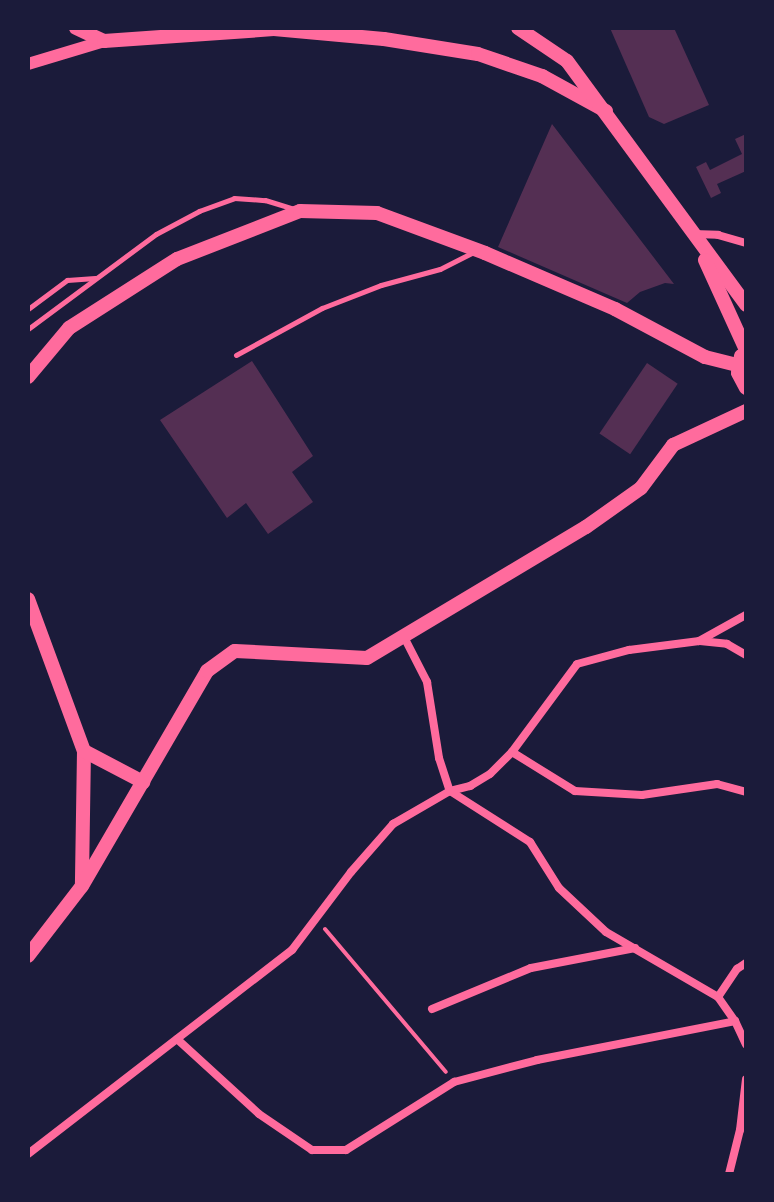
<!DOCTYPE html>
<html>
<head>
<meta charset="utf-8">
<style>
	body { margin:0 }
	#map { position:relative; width:774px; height:1202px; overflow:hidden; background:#1b1b3a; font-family:"Open Sans",sans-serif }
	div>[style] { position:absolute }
	.building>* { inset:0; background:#542f53; transform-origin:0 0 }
	.path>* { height:4px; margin:-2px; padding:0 2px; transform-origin:2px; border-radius:2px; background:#ff6b9d }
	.service>* { height:5px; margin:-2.5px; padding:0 2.5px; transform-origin:2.5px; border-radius:2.5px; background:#ff6b9d }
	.minor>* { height:8px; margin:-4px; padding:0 4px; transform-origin:4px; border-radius:4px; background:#ff6b9d }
	.tertiary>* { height:12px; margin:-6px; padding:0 6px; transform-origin:6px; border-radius:6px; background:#ff6b9d }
	.secondary>* { height:14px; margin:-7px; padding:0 7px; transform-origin:7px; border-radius:7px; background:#ff6b9d }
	span { translate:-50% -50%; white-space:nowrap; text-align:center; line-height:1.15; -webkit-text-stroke:6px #1b1b3a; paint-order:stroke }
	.frame { position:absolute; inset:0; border:30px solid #1b1b3a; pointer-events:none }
</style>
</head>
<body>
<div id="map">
	<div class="building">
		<i style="clip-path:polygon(610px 28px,674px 28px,709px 105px,664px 124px,649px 117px)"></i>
		<i style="clip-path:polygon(552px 124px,674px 284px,665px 283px,640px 292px,627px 303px,498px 247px)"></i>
		<i style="clip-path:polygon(746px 134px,746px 171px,717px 184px,721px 193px,711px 198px,696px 167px,706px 162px,710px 170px,742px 154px,735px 139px)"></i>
		<i style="clip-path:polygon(252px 361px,313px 456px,292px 472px,313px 502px,268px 534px,246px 503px,227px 518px,160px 420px)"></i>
		<i style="left:647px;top:363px;width:37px;height:85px;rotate:34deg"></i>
	</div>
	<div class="path">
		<i style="left:325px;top:929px;width:187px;rotate:49.8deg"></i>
	</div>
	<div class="service">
		<i style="left:28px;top:309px;width:49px;rotate:-36.6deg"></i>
		<i style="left:67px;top:280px;width:28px;rotate:-4deg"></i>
		<i style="left:28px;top:329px;width:159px;rotate:-36.6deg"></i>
		<i style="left:156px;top:234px;width:49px;rotate:-28.1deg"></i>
		<i style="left:199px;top:211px;width:37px;rotate:-20deg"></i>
		<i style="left:234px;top:198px;width:31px;rotate:4deg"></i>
		<i style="left:265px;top:200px;width:31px;rotate:17deg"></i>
		<i style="left:236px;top:355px;width:98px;rotate:-28.7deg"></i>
		<i style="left:322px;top:308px;width:63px;rotate:-21.3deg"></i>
		<i style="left:381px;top:285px;width:61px;rotate:-15.2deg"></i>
		<i style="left:440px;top:269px;width:36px;rotate:-27deg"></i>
	</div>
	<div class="minor">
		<i style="left:693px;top:234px;width:25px;rotate:2deg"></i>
		<i style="left:718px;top:235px;width:29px;rotate:16deg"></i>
		<i style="left:403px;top:635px;width:53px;rotate:62.9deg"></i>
		<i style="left:427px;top:682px;width:77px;rotate:81deg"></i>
		<i style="left:439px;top:758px;width:35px;rotate:72deg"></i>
		<i style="left:450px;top:791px;width:95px;rotate:32.5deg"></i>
		<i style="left:530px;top:842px;width:54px;rotate:57.8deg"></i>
		<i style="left:559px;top:888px;width:64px;rotate:43.1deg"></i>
		<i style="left:606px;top:932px;width:129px;rotate:30.1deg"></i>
		<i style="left:718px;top:997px;width:29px;rotate:55deg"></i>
		<i style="left:735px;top:1021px;width:26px;rotate:65deg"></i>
		<i style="left:700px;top:641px;width:27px;rotate:6deg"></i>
		<i style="left:727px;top:644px;width:22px;rotate:30deg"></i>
		<i style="left:512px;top:752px;width:74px;rotate:31.8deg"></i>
		<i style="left:575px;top:791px;width:67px;rotate:3.4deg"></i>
		<i style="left:642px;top:795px;width:76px;rotate:-8.3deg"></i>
		<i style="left:717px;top:784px;width:30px;rotate:15deg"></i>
		<i style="left:718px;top:997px;width:34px;rotate:-56deg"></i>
		<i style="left:737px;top:969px;width:11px;rotate:-34deg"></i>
		<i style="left:432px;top:1009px;width:107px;rotate:-22.5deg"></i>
		<i style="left:531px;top:968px;width:106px;rotate:-10.9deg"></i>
		<i style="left:177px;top:1039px;width:111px;rotate:42.4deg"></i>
		<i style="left:259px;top:1114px;width:64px;rotate:34.2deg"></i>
		<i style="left:312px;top:1150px;width:34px"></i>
		<i style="left:346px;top:1150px;width:128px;rotate:-32.2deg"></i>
		<i style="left:454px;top:1082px;width:86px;rotate:-14.8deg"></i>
		<i style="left:537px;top:1060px;width:202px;rotate:-11.1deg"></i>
		<i style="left:28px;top:1154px;width:334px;rotate:-37.7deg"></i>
		<i style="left:292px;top:950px;width:98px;rotate:-52.9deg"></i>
		<i style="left:351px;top:872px;width:64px;rotate:-48.8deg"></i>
		<i style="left:393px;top:824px;width:66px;rotate:-30.1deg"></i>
		<i style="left:450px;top:791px;width:21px;rotate:-14deg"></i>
		<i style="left:470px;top:786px;width:23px;rotate:-31deg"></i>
		<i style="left:490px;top:774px;width:31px;rotate:-45deg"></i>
		<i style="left:512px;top:752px;width:109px;rotate:-53.5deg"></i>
		<i style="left:577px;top:664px;width:54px;rotate:-15.1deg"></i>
		<i style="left:629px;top:650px;width:71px;rotate:-7.3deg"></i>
		<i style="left:699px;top:641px;width:54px;rotate:-29deg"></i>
		<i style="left:729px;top:1174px;width:45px;rotate:-76deg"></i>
		<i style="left:740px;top:1130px;width:51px;rotate:-83.3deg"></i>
	</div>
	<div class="tertiary">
		<i style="left:28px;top:64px;width:79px;rotate:-16.8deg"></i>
	</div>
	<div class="secondary">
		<i style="left:76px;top:28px;width:31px;rotate:25deg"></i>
		<i style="left:104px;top:41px;width:170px;rotate:-4deg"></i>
		<i style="left:274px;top:29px;width:110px;rotate:5.2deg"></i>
		<i style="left:384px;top:39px;width:95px;rotate:9.1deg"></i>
		<i style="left:478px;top:54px;width:68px;rotate:19deg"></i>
		<i style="left:542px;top:76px;width:73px;rotate:28.7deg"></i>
		<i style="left:518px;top:28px;width:59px;rotate:34deg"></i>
		<i style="left:567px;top:61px;width:303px;rotate:53.7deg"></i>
		<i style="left:705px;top:260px;width:99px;rotate:65.5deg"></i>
		<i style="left:741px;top:356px;width:17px;rotate:100deg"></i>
		<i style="left:738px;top:373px;width:17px;rotate:62deg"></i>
		<i style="left:28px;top:377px;width:64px;rotate:-50.1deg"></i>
		<i style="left:69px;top:328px;width:128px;rotate:-32.6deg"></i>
		<i style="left:177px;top:259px;width:132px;rotate:-21.3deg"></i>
		<i style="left:300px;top:211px;width:77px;rotate:1.5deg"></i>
		<i style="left:377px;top:213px;width:115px;rotate:20.3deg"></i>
		<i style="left:485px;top:253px;width:142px;rotate:23.3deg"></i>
		<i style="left:615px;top:309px;width:102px;rotate:28.1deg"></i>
		<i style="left:705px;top:357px;width:34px;rotate:14deg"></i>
		<i style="left:28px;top:599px;width:162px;rotate:69.8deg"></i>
		<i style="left:84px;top:751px;width:134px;rotate:90.9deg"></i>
		<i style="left:84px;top:751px;width:67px;rotate:27.7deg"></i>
		<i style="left:28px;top:956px;width:88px;rotate:-52.4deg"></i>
		<i style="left:82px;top:886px;width:249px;rotate:-59.8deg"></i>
		<i style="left:207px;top:671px;width:34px;rotate:-36deg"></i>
		<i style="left:235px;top:651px;width:132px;rotate:3deg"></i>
		<i style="left:367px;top:658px;width:255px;rotate:-30.9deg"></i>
		<i style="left:586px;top:527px;width:67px;rotate:-35.3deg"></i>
		<i style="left:641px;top:488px;width:54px;rotate:-53.3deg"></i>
		<i style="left:673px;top:445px;width:81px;rotate:-25deg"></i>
	</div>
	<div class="frame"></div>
</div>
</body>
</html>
